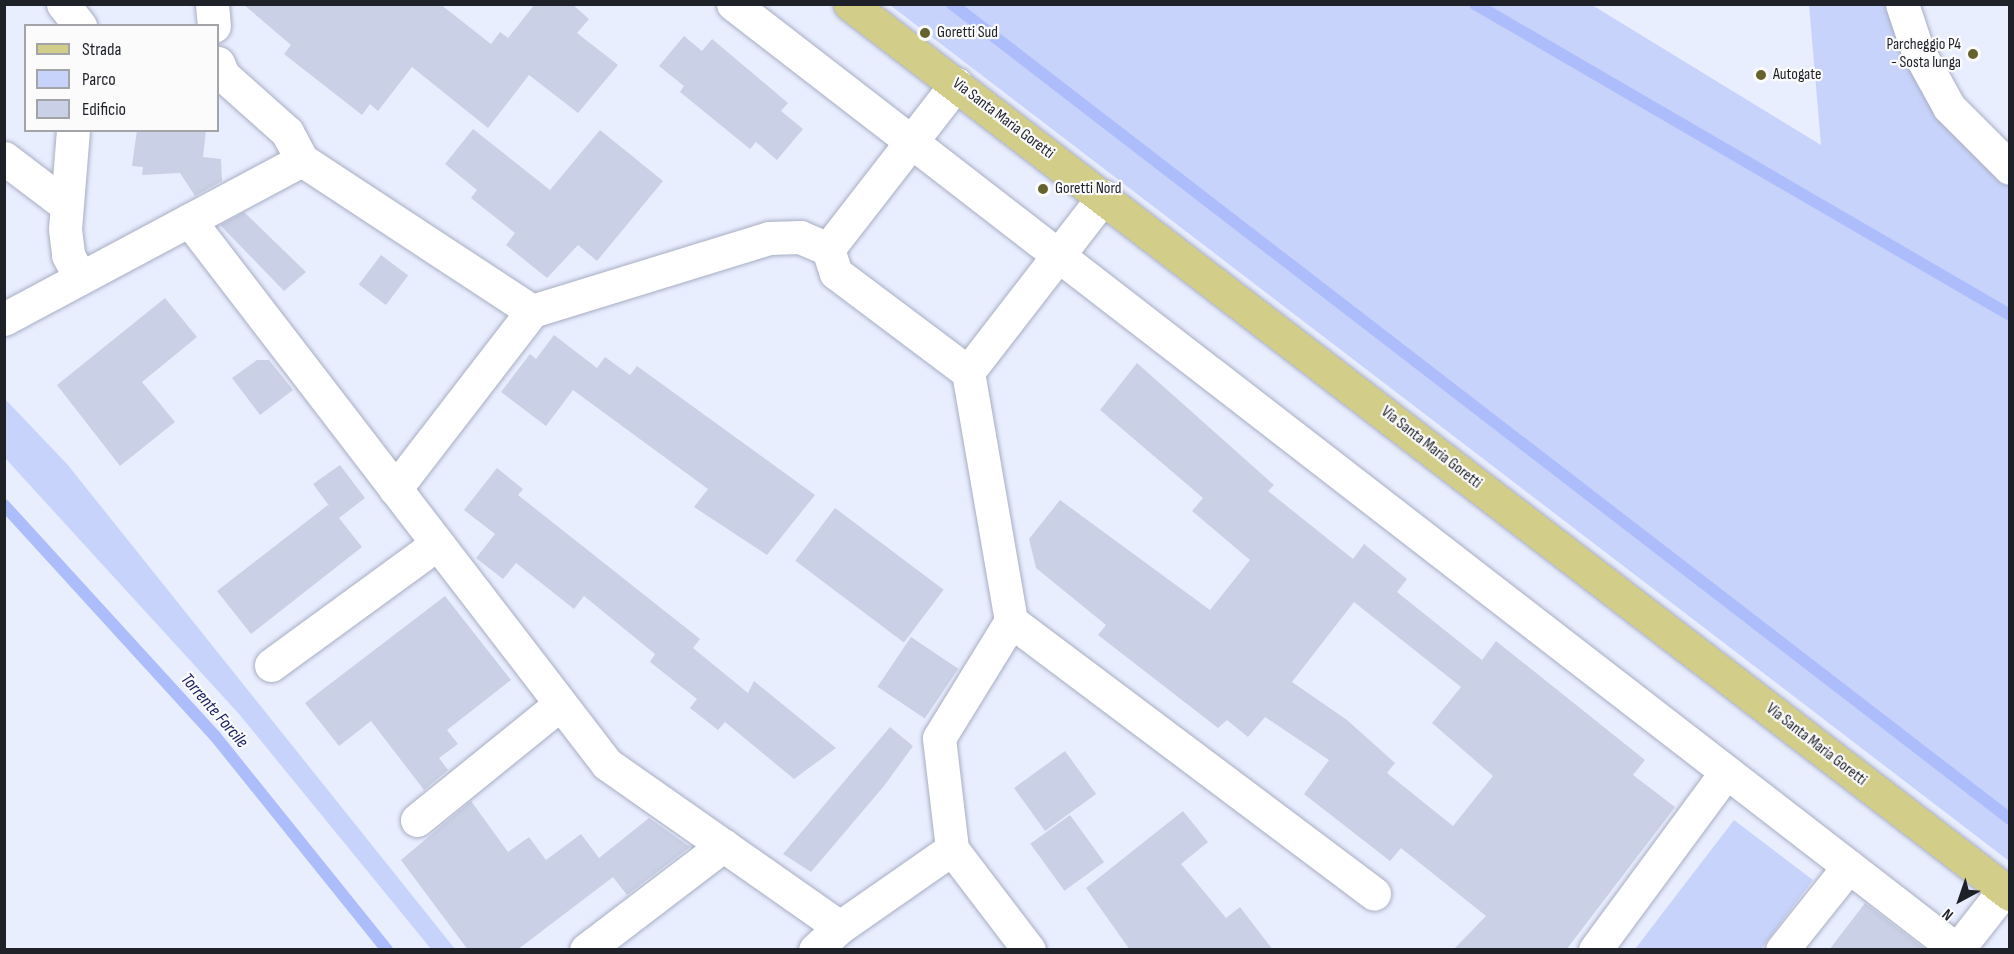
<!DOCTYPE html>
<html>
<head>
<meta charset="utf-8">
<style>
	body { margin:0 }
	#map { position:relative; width:2014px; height:954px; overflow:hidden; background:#e9eeff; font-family:"Sofia Sans Condensed",sans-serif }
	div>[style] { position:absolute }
	.green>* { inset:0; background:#c8d3fb }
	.stream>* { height:12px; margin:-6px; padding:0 6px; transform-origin:6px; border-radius:6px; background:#adbdfb }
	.building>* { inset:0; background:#cad0e5; transform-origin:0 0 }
	.roads { filter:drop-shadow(0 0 2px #a8aec2) drop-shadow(0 0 2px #a8aec2) }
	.street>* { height:33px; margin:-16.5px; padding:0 16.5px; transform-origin:16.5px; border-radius:16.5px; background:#fff }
	.primary>* { height:33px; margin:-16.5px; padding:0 16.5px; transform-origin:16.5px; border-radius:16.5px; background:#d2cd88 }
	.dots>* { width:16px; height:16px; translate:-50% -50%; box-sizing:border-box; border:3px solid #fbfbfb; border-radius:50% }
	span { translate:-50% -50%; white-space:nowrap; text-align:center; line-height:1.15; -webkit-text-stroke:4.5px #fbfbfb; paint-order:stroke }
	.poi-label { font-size:16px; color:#1f2129 }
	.left { translate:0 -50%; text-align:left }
	.right { translate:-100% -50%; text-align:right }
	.street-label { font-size:16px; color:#1f2129 }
	.water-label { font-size:18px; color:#1b2065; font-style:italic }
	.frame { position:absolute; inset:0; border:6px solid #1f2129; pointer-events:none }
	.legend { position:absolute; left:24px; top:24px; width:195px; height:108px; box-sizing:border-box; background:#fbfbfb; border:2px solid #a3a4a7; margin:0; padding:8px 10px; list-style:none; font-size:18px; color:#1f2129 }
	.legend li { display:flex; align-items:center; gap:12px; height:30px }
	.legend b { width:30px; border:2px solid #a3a4a7 }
	.north { position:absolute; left:1930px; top:870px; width:60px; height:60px; -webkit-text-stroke:4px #fbfbfb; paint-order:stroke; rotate:220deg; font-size:16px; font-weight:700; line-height:24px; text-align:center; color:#1f2129 }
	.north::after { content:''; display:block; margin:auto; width:21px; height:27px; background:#1f2129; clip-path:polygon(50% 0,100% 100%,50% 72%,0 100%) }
</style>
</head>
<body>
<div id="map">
	<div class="green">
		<i style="clip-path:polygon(890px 5px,1592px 5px,1821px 145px,1809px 5px,1886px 5px,1898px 41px,2009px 183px,2009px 861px)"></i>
		<i style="clip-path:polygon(5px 399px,67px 464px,455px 949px,431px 949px,239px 714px,5px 458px)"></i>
		<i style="clip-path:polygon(1734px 820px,1813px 880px,1761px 949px,1635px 949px)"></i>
	</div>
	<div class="stream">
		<i style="left:952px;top:4px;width:1336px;rotate:37.61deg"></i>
		<i style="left:1475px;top:4px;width:619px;rotate:30.17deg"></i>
		<i style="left:4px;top:505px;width:313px;rotate:47.6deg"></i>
		<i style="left:215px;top:736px;width:275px;rotate:51.2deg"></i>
	</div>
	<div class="building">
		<i style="clip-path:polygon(243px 4px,440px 4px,491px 44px,500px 32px,508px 38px,535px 4px,572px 4px,589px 19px,577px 33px,618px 65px,578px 113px,529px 75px,488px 128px,412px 67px,378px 111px,370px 104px,362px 115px,284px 54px,291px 45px)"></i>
		<i style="clip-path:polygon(684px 36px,702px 51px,712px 39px,788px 103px,781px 111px,803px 129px,777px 160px,756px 142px,750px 149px,680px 92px,684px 86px,659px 66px)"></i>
		<i style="clip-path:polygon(473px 129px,550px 190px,600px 130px,663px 181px,597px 261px,578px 245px,547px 278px,506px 245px,515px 233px,471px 198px,477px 190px,445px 164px)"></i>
		<i style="clip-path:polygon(137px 130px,206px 130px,203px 157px,221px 159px,222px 181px,195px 196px,180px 173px,142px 175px,143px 167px,132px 166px)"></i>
		<i style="clip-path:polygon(244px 212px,306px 272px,284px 291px,220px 225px)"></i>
		<i style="left:381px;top:255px;width:34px;height:37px;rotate:37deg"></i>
		<i style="clip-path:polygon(165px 298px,197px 337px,142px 382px,175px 422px,120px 466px,57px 385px)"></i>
		<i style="clip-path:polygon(554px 335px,597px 368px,605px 357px,630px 375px,637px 366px,815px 495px,767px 555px,694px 507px,708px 489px,573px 390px,546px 426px,501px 392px,530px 354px,536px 359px)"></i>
		<i style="clip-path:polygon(257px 360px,269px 360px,293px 390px,260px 415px,232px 378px)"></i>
		<i style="clip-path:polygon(evenodd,1137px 363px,1274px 485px,1268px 491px,1353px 559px,1364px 544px,1407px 579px,1397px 592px,1482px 660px,1496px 641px,1645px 760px,1633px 775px,1675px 807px,1566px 950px,1453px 950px,1486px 916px,1401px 848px,1390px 861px,1304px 794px,1329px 760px,1265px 717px,1248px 737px,1227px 720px,1218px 728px,1098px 635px,1106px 625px,1036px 568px,1029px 539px,1060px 500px,1210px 610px,1250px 560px,1192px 511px,1203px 498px,1100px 410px,1137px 363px,1354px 602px,1461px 687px,1432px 723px,1493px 776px,1453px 826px,1387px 773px,1395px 763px,1347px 720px,1292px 682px,1354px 602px)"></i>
		<i style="clip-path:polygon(340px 465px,365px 498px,339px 518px,362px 547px,251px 634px,217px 591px,328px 505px,333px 511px,313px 484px)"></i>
		<i style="clip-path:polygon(497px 468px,523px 489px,518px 495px,700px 639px,693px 648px,748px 693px,754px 681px,836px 748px,794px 779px,725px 722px,718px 730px,690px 708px,697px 699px,650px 662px,655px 654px,584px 596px,574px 609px,516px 563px,503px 579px,476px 558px,495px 534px,464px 510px)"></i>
		<i style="left:835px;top:508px;width:136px;height:66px;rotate:37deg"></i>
		<i style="clip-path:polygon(445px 596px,511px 680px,447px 730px,458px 744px,439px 758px,448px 770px,424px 790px,371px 721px,339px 746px,305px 703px)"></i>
		<i style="left:911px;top:637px;width:57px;height:60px;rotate:34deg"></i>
		<i style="clip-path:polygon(890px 727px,913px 746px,884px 786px,811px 872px,783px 854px)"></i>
		<i style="left:1065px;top:751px;width:53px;height:63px;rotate:54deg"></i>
		<i style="clip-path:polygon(471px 801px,508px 852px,529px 837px,546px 860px,581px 834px,599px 858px,649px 818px,690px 847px,627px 895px,613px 877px,517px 950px,468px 950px,401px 860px)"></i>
		<i style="clip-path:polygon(1183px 811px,1208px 842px,1181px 864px,1226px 918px,1240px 907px,1273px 950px,1130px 950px,1086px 888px)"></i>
		<i style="left:1070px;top:815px;width:58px;height:49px;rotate:54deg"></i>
		<i style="clip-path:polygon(1865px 903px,1926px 950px,1829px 950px)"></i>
	</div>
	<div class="roads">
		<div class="street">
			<i style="left:63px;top:4px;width:28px;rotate:52deg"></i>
			<i style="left:212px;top:4px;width:22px;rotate:85deg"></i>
			<i style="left:733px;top:4px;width:1547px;rotate:37.7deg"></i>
			<i style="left:1902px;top:4px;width:47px;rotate:71.6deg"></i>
			<i style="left:1917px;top:49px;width:66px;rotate:61.1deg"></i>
			<i style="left:1949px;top:107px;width:86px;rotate:45deg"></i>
			<i style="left:218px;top:63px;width:13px;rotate:67deg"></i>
			<i style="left:223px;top:75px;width:86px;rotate:41.7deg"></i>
			<i style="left:287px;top:132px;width:32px;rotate:62deg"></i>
			<i style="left:302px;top:160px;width:275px;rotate:33.3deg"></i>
			<i style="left:73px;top:130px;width:99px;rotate:94.6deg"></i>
			<i style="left:65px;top:229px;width:26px;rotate:83deg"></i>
			<i style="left:68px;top:255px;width:26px;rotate:62deg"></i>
			<i style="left:4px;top:158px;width:78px;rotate:37.2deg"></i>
			<i style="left:189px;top:220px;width:686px;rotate:52.46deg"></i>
			<i style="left:607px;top:764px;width:284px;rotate:35deg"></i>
			<i style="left:840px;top:927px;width:136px;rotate:-34.9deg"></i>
			<i style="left:828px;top:249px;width:209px;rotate:-52.2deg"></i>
			<i style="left:4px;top:319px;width:338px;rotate:-28.1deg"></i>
			<i style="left:968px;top:372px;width:222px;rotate:-52.3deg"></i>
			<i style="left:395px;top:489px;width:225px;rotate:-52.4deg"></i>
			<i style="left:532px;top:311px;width:248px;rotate:-17.1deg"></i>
			<i style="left:769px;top:238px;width:31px;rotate:-2deg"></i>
			<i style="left:800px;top:237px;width:30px;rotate:23deg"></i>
			<i style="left:828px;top:249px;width:25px;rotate:72deg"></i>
			<i style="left:836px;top:273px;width:165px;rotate:36.9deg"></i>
			<i style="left:968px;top:372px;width:253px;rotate:80.2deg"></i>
			<i style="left:1011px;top:621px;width:137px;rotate:121.6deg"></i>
			<i style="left:939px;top:738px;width:112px;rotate:83.3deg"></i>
			<i style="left:952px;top:849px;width:127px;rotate:52.7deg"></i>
			<i style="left:1011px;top:621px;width:454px;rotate:36.9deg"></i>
			<i style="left:271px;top:665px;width:205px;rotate:-36.1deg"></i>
			<i style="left:417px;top:820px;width:184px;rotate:-39deg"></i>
			<i style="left:586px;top:950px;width:173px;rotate:-37.3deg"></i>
			<i style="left:815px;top:950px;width:34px;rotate:-43deg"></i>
			<i style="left:1595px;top:950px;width:221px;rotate:-53.6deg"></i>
			<i style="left:1782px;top:950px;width:107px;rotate:-51.4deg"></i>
			<i style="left:1957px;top:950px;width:76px;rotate:-51.9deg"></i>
		</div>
		<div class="primary">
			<i style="left:850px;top:4px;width:1462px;rotate:37.5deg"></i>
		</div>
	</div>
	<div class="dots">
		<i style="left:925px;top:33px;background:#66622e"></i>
		<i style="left:1973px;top:54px;background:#66622e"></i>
		<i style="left:1761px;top:75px;background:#66622e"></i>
		<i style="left:1043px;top:189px;background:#66622e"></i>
	</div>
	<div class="poi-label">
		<span class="left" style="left:937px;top:33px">Goretti Sud</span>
		<span class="right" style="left:1961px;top:54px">Parcheggio P4<br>- Sosta lunga</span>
		<span class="left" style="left:1773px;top:75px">Autogate</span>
		<span class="left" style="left:1055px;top:189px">Goretti Nord</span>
	</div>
	<div class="street-label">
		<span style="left:1003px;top:119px;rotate:37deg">Via Santa Maria Goretti</span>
		<span style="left:1431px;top:448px;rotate:38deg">Via Santa Maria Goretti</span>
		<span style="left:1816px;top:745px;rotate:38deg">Via Santa Maria Goretti</span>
	</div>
	<div class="water-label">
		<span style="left:214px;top:711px;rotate:49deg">Torrente Forcile</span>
	</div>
	<div class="frame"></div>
	<ul class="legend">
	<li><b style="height:8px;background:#d2cd88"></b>Strada</li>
	<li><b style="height:16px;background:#c8d3fb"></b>Parco</li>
	<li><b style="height:16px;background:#cad0e5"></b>Edificio</li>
	</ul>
	<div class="north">N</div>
</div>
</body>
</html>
